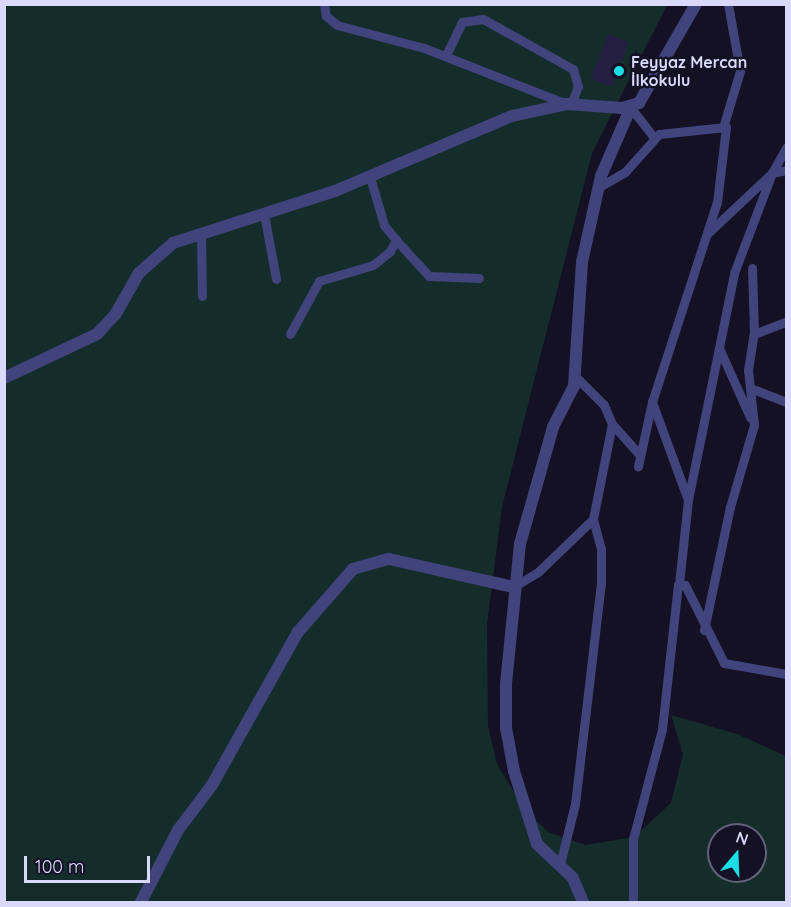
<!DOCTYPE html>
<html>
<head>
<meta charset="utf-8">
<style>
	body { margin:0 }
	#map { position:relative; width:791px; height:907px; overflow:hidden; background:#131123; font-family:Quicksand,sans-serif }
	div>[style] { position:absolute }
	.green>* { inset:0; background:#152d2a }
	.building>* { inset:0; background:#241f42; transform-origin:0 0 }
	.minor>* { height:9px; margin:-4.5px; padding:0 4.5px; transform-origin:4.5px; border-radius:4.5px; background:#41437d }
	.tertiary>* { height:12px; margin:-6px; padding:0 6px; transform-origin:6px; border-radius:6px; background:#41437d }
	.dots>* { width:16px; height:16px; translate:-50% -50%; box-sizing:border-box; border:3px solid #131123; border-radius:50% }
	span { translate:-50% -50%; white-space:nowrap; text-align:center; line-height:1.15; -webkit-text-stroke:5px #131123; paint-order:stroke }
	.poi-label { font-size:16px; color:#dad8fb; font-weight:700 }
	.left { translate:0 -50%; text-align:left }
	.frame { position:absolute; inset:0; border:6px solid #dad8fb; pointer-events:none }
	.north { position:absolute; left:707px; top:823px; width:60px; height:60px; box-sizing:border-box; background:#131123; border:2px solid #636179; border-radius:50%; rotate:19deg; font-size:16px; font-weight:700; line-height:24px; text-align:center; color:#dad8fb }
	.north::after { content:''; display:block; margin:auto; width:21px; height:27px; background:#1adde5; clip-path:polygon(50% 0,100% 100%,50% 72%,0 100%) }
	.scale { position:absolute; left:24px; top:856px; width:126px; height:27px; box-sizing:border-box; border:3px solid #dad8fb; border-top:0; padding-left:8px; font-size:18px; line-height:21px; white-space:nowrap; color:#dad8fb; -webkit-text-stroke:4px #131123; paint-order:stroke }
</style>
</head>
<body>
<div id="map">
	<div class="green">
		<i style="clip-path:polygon(evenodd,5px 5px,667px 5px,592px 153px,502px 507px,487px 624px,488px 726px,497px 764px,524px 809px,548px 832px,585px 845px,634px 837px,671px 803px,683px 754px,671px 715px,737px 734px,786px 756px,786px 902px,5px 902px,5px 5px,719px 835px,755px 835px,755px 871px,719px 871px,719px 835px)"></i>
	</div>
	<div class="building">
		<i style="left:608px;top:34px;width:22px;height:48px;rotate:21deg"></i>
	</div>
	<div class="minor">
		<i style="left:324px;top:4px;width:12px;rotate:81deg"></i>
		<i style="left:326px;top:16px;width:14px;rotate:39deg"></i>
		<i style="left:337px;top:25px;width:90px;rotate:14.8deg"></i>
		<i style="left:424px;top:48px;width:154px;rotate:21.4deg"></i>
		<i style="left:446px;top:55px;width:37px;rotate:-64deg"></i>
		<i style="left:462px;top:22px;width:21px;rotate:-8deg"></i>
		<i style="left:483px;top:19px;width:103px;rotate:29.1deg"></i>
		<i style="left:573px;top:69px;width:18px;rotate:74deg"></i>
		<i style="left:578px;top:86px;width:19px;rotate:111deg"></i>
		<i style="left:631px;top:108px;width:37px;rotate:52deg"></i>
		<i style="left:724px;top:124px;width:55px;rotate:-73.2deg"></i>
		<i style="left:740px;top:71px;width:68px;rotate:-100.2deg"></i>
		<i style="left:599px;top:187px;width:30px;rotate:-30deg"></i>
		<i style="left:625px;top:172px;width:51px;rotate:-48.2deg"></i>
		<i style="left:659px;top:134px;width:67px;rotate:-6deg"></i>
		<i style="left:726px;top:127px;width:76px;rotate:96.8deg"></i>
		<i style="left:717px;top:202px;width:210px;rotate:108deg"></i>
		<i style="left:652px;top:402px;width:66px;rotate:102.3deg"></i>
		<i style="left:264px;top:214px;width:66px;rotate:79.5deg"></i>
		<i style="left:708px;top:233px;width:88px;rotate:-43.2deg"></i>
		<i style="left:772px;top:173px;width:29px;rotate:-61deg"></i>
		<i style="left:201px;top:235px;width:61px;rotate:89.1deg"></i>
		<i style="left:396px;top:240px;width:49px;rotate:47.5deg"></i>
		<i style="left:429px;top:276px;width:50px;rotate:2.3deg"></i>
		<i style="left:290px;top:334px;width:60px;rotate:-61.3deg"></i>
		<i style="left:319px;top:281px;width:56px;rotate:-16.5deg"></i>
		<i style="left:373px;top:265px;width:22px;rotate:-39deg"></i>
		<i style="left:390px;top:251px;width:13px;rotate:-61deg"></i>
		<i style="left:396px;top:240px;width:19px;rotate:-129deg"></i>
		<i style="left:384px;top:225px;width:50px;rotate:-106.3deg"></i>
		<i style="left:754px;top:334px;width:34px;rotate:-21deg"></i>
		<i style="left:719px;top:348px;width:76px;rotate:65.8deg"></i>
		<i style="left:750px;top:388px;width:39px;rotate:21deg"></i>
		<i style="left:652px;top:402px;width:104px;rotate:69.8deg"></i>
		<i style="left:612px;top:424px;width:39px;rotate:48deg"></i>
		<i style="left:679px;top:584px;width:84px;rotate:-83.9deg"></i>
		<i style="left:688px;top:500px;width:232px;rotate:-78.5deg"></i>
		<i style="left:734px;top:273px;width:107px;rotate:-69.2deg"></i>
		<i style="left:772px;top:173px;width:14px;rotate:-12deg"></i>
		<i style="left:513px;top:587px;width:29px;rotate:-31deg"></i>
		<i style="left:538px;top:572px;width:76px;rotate:-43.9deg"></i>
		<i style="left:704px;top:630px;width:126px;rotate:-78.1deg"></i>
		<i style="left:730px;top:507px;width:85px;rotate:-73.7deg"></i>
		<i style="left:754px;top:425px;width:55px;rotate:-96.2deg"></i>
		<i style="left:748px;top:370px;width:36px;rotate:-81deg"></i>
		<i style="left:754px;top:334px;width:66px;rotate:-91.7deg"></i>
		<i style="left:560px;top:864px;width:62px;rotate:-76deg"></i>
		<i style="left:575px;top:804px;width:222px;rotate:-83.3deg"></i>
		<i style="left:601px;top:584px;width:35px;rotate:-90deg"></i>
		<i style="left:601px;top:549px;width:31px;rotate:-105deg"></i>
		<i style="left:593px;top:519px;width:97px;rotate:-78.7deg"></i>
		<i style="left:612px;top:424px;width:21px;rotate:-113deg"></i>
		<i style="left:604px;top:405px;width:41px;rotate:-135deg"></i>
		<i style="left:633px;top:902px;width:63px;rotate:-90deg"></i>
		<i style="left:633px;top:839px;width:114px;rotate:-75.2deg"></i>
		<i style="left:662px;top:729px;width:145px;rotate:-83.7deg"></i>
		<i style="left:678px;top:585px;width:7px"></i>
		<i style="left:685px;top:585px;width:87px;rotate:63.4deg"></i>
		<i style="left:724px;top:663px;width:63px;rotate:10.1deg"></i>
	</div>
	<div class="tertiary">
		<i style="left:4px;top:378px;width:103px;rotate:-25.3deg"></i>
		<i style="left:97px;top:334px;width:26px;rotate:-47deg"></i>
		<i style="left:115px;top:315px;width:48px;rotate:-60.3deg"></i>
		<i style="left:139px;top:273px;width:45px;rotate:-41.4deg"></i>
		<i style="left:173px;top:243px;width:170px;rotate:-17.8deg"></i>
		<i style="left:335px;top:191px;width:192px;rotate:-23deg"></i>
		<i style="left:512px;top:116px;width:56px;rotate:-12.3deg"></i>
		<i style="left:567px;top:104px;width:55px;rotate:4.2deg"></i>
		<i style="left:622px;top:108px;width:18px;rotate:-16deg"></i>
		<i style="left:639px;top:103px;width:114px;rotate:-60.1deg"></i>
		<i style="left:141px;top:902px;width:81px;rotate:-62.8deg"></i>
		<i style="left:178px;top:830px;width:56px;rotate:-52.9deg"></i>
		<i style="left:212px;top:785px;width:176px;rotate:-60.7deg"></i>
		<i style="left:298px;top:632px;width:84px;rotate:-48.9deg"></i>
		<i style="left:353px;top:569px;width:37px;rotate:-16deg"></i>
		<i style="left:389px;top:559px;width:127px;rotate:12.7deg"></i>
		<i style="left:583px;top:902px;width:26px;rotate:-113deg"></i>
		<i style="left:573px;top:878px;width:50px;rotate:-136.6deg"></i>
		<i style="left:537px;top:844px;width:77px;rotate:-107.5deg"></i>
		<i style="left:514px;top:771px;width:44px;rotate:-100.5deg"></i>
		<i style="left:506px;top:728px;width:44px;rotate:-90deg"></i>
		<i style="left:506px;top:684px;width:141px;rotate:-84.3deg"></i>
		<i style="left:520px;top:544px;width:122px;rotate:-74.2deg"></i>
		<i style="left:553px;top:427px;width:46px;rotate:-62.9deg"></i>
		<i style="left:574px;top:386px;width:124px;rotate:-86.3deg"></i>
		<i style="left:582px;top:262px;width:88px;rotate:-77.5deg"></i>
		<i style="left:601px;top:176px;width:75px;rotate:-66.5deg"></i>
	</div>
	<div class="dots">
		<i style="left:619px;top:71px;background:#1adde5"></i>
	</div>
	<div class="poi-label">
		<span class="left" style="left:631px;top:71px">Feyyaz Mercan<br>İlkokulu</span>
	</div>
	<div class="frame"></div>
	<div class="north">N</div>
	<div class="scale">100 m</div>
</div>
</body>
</html>
